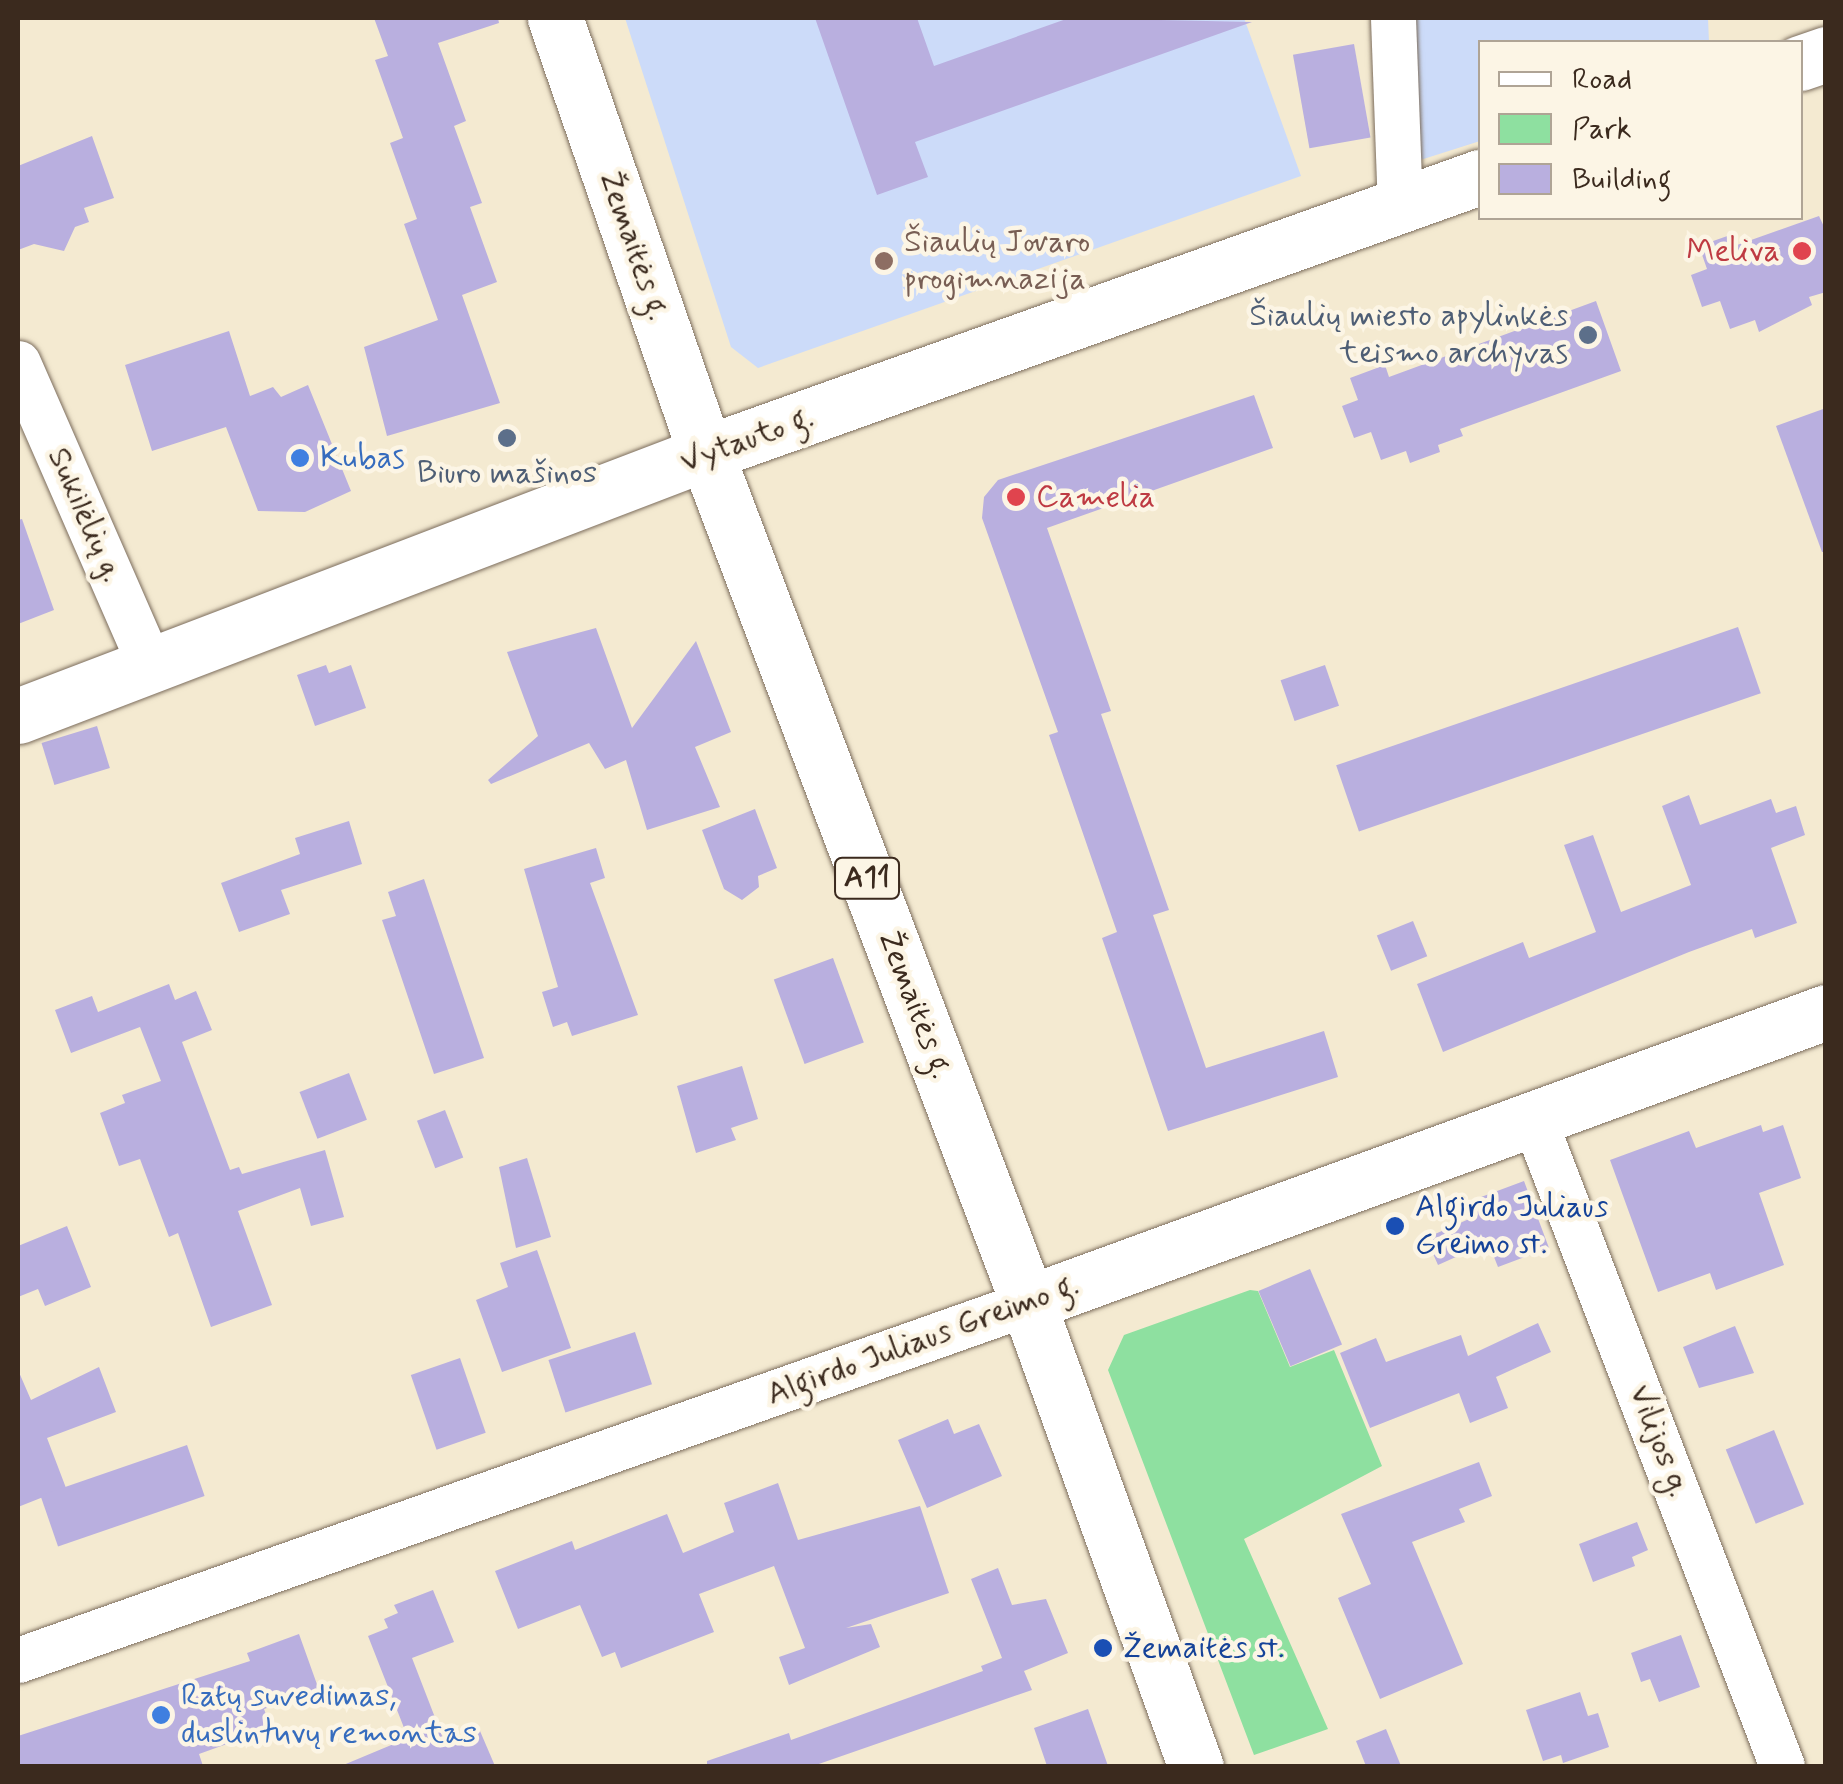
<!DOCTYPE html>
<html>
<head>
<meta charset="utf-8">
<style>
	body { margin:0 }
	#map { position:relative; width:1843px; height:1784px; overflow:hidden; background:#f4ead1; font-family:Mynerve,sans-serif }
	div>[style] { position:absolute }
	.built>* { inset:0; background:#ccdbf9 }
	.green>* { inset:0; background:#8ee0a0 }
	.building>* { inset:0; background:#b9afdf; transform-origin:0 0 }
	.roads { filter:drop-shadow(0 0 2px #7c6d5d) drop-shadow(0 0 2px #7c6d5d) }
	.minor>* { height:45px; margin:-22.5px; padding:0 22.5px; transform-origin:22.5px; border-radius:22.5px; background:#fff }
	.secondary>* { height:55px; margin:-27.5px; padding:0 27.5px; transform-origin:27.5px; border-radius:27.5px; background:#fff }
	.primary>* { height:55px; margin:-27.5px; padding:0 27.5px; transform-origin:27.5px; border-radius:27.5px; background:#fff }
	.trunk>* { height:55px; margin:-27.5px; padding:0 27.5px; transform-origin:27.5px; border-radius:27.5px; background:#fff }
	.dots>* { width:28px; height:28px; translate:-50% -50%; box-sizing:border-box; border:5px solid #fcf5e5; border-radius:50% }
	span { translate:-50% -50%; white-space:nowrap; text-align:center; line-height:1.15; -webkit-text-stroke:9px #fcf5e5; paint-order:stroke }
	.shield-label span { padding:2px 8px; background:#fcf5e5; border:2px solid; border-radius:8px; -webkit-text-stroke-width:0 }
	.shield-label { font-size:30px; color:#3b2a1e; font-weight:700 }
	.education-label { font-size:32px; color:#785e54 }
	.left { translate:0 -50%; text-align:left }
	.street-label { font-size:32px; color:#3b2a1e }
	.health-label { font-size:32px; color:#be3a42 }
	.right { translate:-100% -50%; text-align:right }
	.service-label { font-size:32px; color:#4e5e75 }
	.shop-label { font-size:32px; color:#366cbe }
	.transit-label { font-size:32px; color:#164399 }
	.frame { position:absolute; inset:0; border:20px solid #3b2a1e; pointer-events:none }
	.legend { position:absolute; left:1478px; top:40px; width:325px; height:180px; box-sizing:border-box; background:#fcf5e5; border:2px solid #afa495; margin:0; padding:12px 18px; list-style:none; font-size:30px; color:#3b2a1e }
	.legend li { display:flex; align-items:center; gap:20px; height:50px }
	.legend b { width:50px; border:2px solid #afa495 }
</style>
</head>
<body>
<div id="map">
	<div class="built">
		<i style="clip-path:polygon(625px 18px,1244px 18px,1301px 176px,758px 368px,731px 347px)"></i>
		<i style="clip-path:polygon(1393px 18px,1708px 18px,1709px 42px,1480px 42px,1480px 141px,1389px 170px)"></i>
	</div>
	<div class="green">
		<i style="clip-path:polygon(1250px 1290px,1258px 1291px,1290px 1367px,1334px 1350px,1382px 1466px,1244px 1539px,1328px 1729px,1254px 1755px,1108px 1370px,1124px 1335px)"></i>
	</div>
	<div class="building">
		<i style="clip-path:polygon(374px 18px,498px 18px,499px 23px,438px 43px,466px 121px,454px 126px,482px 203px,470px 207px,497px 282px,462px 295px,500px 403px,387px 436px,364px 347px,438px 320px,404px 224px,417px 219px,390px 143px,403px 138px,375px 60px,388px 56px)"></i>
		<i style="clip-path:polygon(815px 18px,917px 18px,934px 66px,1069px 18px,1252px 22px,915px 142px,928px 177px,877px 195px)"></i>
		<i style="left:1354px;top:44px;width:95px;height:62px;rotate:80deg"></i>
		<i style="clip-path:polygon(92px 136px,114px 198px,84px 208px,89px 222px,75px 227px,64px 251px,34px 244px,18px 250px,18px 166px)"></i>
		<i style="clip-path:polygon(1819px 216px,1826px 231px,1826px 292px,1809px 297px,1812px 305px,1759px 332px,1755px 320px,1730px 329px,1720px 301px,1702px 307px,1691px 275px,1707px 269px,1699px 246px,1733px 234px,1737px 245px)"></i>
		<i style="clip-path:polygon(1596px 301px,1621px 371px,1460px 429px,1463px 436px,1438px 445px,1440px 452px,1410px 463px,1406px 451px,1381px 460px,1371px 432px,1354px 438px,1342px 406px,1358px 400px,1350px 378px,1385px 365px,1389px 377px)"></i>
		<i style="clip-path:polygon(229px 331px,250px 396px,273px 387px,281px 397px,308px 385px,351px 491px,305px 512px,258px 511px,226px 427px,152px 451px,125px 365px)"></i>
		<i style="clip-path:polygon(1254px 395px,1273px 448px,1047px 528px,1111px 711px,1101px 714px,1169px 910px,1153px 915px,1206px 1068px,1324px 1031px,1338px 1077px,1168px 1131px,1102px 938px,1117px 932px,1049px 735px,1058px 732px,982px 518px,984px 497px,998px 480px)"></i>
		<i style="clip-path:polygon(1826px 408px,1826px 552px,1822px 552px,1776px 426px)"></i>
		<i style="clip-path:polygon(22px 519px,54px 610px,18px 624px,18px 520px)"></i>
		<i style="left:1738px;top:627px;width:70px;height:425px;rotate:71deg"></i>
		<i style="clip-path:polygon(596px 628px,632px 728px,696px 641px,731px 732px,695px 747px,720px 807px,647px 830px,626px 760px,605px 769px,589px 743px,491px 784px,488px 780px,538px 736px,507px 652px)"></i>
		<i style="clip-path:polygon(326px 665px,329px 673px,351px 665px,366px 708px,315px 726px,297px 675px)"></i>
		<i style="left:1325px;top:665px;width:43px;height:47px;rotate:71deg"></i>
		<i style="left:97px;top:726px;width:44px;height:58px;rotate:73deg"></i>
		<i style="clip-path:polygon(1689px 795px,1700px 825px,1771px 799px,1776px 813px,1796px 806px,1805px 835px,1771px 848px,1797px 923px,1755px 938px,1752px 929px,1689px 952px,1443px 1052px,1417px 984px,1523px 942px,1529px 958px,1596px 932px,1564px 845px,1593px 835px,1621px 912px,1691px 885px,1662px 806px)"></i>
		<i style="clip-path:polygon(755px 809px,777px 868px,758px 876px,759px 887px,742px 900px,724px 889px,702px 830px)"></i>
		<i style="clip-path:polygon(349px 821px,362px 864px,281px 890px,290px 914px,239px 932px,221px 883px,300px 854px,295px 838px)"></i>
		<i style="clip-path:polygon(596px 848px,605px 878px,590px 883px,638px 1015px,572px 1036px,567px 1022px,553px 1027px,542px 992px,558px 987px,524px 869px)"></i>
		<i style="clip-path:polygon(424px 879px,484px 1058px,434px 1074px,382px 920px,396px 916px,388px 892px)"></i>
		<i style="left:1413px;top:921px;width:38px;height:39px;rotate:68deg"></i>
		<i style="left:833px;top:958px;width:90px;height:63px;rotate:70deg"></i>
		<i style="clip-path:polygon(169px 984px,175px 1000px,196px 991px,212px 1030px,182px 1042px,230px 1170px,239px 1167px,242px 1174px,325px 1150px,344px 1217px,311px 1226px,300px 1188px,238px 1211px,272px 1305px,211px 1327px,178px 1233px,169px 1237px,140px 1159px,119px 1166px,100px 1113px,125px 1103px,122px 1095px,161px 1081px,140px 1027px,71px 1053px,55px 1010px,92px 996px,98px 1012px)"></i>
		<i style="clip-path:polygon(742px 1066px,758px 1119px,731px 1128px,736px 1140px,696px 1153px,677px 1086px)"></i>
		<i style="left:349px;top:1073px;width:50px;height:53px;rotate:69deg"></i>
		<i style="left:445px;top:1110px;width:51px;height:30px;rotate:69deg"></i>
		<i style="clip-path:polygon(1761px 1125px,1763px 1132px,1783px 1125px,1801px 1178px,1759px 1193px,1784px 1265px,1716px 1290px,1710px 1273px,1658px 1292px,1610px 1160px,1689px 1131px,1696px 1148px)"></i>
		<i style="clip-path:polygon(527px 1158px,551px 1237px,516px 1248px,499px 1167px)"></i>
		<i style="clip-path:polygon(1524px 1181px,1549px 1248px,1498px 1267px,1490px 1247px,1476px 1248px,1438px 1265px,1426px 1238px,1478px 1215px,1473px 1200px)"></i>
		<i style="clip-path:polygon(67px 1226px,91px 1287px,45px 1306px,38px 1289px,18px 1297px,18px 1246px)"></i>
		<i style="clip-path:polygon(537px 1250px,571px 1348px,502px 1372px,476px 1300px,508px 1287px,500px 1263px)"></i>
		<i style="left:1310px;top:1269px;width:82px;height:56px;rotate:67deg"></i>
		<i style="clip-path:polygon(1538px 1323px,1551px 1352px,1496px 1377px,1508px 1408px,1470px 1423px,1459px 1393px,1370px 1428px,1340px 1353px,1376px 1338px,1386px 1362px,1461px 1335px,1468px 1356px)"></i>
		<i style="clip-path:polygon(1735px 1326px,1754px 1373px,1699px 1388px,1683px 1347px)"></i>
		<i style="left:635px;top:1332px;width:55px;height:91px;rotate:72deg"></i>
		<i style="left:460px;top:1358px;width:79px;height:52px;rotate:71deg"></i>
		<i style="clip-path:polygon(99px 1367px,116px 1412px,47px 1438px,66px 1488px,18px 1507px,18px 1370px,31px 1400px)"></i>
		<i style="clip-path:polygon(948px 1419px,954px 1434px,979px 1424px,1002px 1476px,927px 1508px,898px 1440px)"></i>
		<i style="left:1774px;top:1430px;width:80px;height:52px;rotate:68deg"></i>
		<i style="left:187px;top:1445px;width:54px;height:155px;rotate:71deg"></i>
		<i style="clip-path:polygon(1479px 1462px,1492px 1496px,1459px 1509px,1465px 1522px,1412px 1542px,1463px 1664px,1380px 1699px,1338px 1598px,1371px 1584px,1341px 1514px)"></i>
		<i style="clip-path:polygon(778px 1483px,798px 1540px,920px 1506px,949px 1593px,846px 1628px,871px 1624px,880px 1647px,789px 1685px,779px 1657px,805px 1648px,774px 1566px,699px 1594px,714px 1632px,621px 1668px,615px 1652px,602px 1657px,580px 1605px,518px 1629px,495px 1571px,572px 1541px,575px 1550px,667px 1514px,683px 1553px,734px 1532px,724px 1503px)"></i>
		<i style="clip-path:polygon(1637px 1522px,1648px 1550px,1632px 1557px,1635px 1566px,1593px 1582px,1579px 1544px)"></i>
		<i style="clip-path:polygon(998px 1568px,1012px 1605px,1046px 1599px,1068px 1653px,1024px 1671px,1032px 1690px,813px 1766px,707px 1766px,707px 1761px,789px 1733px,791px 1740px,983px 1671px,981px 1666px,1002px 1658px,971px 1579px)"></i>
		<i style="clip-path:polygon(433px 1590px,454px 1642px,412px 1658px,446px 1746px,480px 1731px,495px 1766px,341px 1766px,408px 1738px,368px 1636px,388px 1628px,384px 1619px,398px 1613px,394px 1605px)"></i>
		<i style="clip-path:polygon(299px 1634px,319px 1690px,264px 1709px,271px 1728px,199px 1754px,203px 1766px,18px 1766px,18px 1736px,250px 1661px,247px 1653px)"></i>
		<i style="clip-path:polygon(1681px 1635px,1700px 1687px,1659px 1702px,1650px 1679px,1641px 1682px,1631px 1653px)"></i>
		<i style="clip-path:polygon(1580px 1692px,1588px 1716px,1598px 1713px,1609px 1747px,1563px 1763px,1561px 1755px,1543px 1761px,1526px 1710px)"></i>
		<i style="clip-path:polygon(1088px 1709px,1108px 1766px,1047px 1766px,1034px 1728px)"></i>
		<i style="clip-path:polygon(1386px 1729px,1401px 1766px,1366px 1766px,1356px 1741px)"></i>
	</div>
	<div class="roads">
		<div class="minor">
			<i style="left:1393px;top:18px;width:188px;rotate:87.9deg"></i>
			<i style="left:18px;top:363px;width:332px;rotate:66.4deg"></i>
			<i style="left:1533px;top:1117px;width:695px;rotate:69.01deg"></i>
			<i style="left:18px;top:1660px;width:1071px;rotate:-19.47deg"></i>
		</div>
		<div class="secondary">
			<i style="left:18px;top:716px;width:737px;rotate:-20.92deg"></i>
		</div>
		<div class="primary">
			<i style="left:1028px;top:1303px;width:493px;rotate:70.1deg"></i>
		</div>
		<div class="trunk">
			<i style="left:555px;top:18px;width:460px;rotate:70.9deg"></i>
			<i style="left:706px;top:453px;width:909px;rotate:69.25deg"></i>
			<i style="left:1028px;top:1303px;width:849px;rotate:-20.03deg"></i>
			<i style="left:1800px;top:63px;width:28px;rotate:-19deg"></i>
			<i style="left:706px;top:453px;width:822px;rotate:-19.63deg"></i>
		</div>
	</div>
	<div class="dots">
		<i style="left:1802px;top:251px;background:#e0444e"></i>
		<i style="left:884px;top:261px;background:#8d6e63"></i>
		<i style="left:1588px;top:335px;background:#5c6f8a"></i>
		<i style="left:507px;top:438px;background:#5c6f8a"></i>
		<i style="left:300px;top:458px;background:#3f7fe0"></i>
		<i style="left:1016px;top:497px;background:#e0444e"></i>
		<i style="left:1395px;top:1226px;background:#1a4fb4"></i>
		<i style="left:1103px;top:1648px;background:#1a4fb4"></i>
		<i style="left:161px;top:1715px;background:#3f7fe0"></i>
	</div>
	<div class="shield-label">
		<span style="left:867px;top:878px">A11</span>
	</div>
	<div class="education-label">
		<span class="left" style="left:904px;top:261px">Šiaulių Jovaro<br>progimnazija</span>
	</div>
	<div class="street-label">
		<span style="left:634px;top:246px;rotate:71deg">Žemaitės g.</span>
		<span style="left:747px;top:440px;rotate:-20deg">Vytauto g.</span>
		<span style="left:85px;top:515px;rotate:66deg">Sukilėlių g.</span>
		<span style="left:915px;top:1005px;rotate:69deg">Žemaitės g.</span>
		<span style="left:923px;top:1340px;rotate:-20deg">Algirdo Juliaus Greimo g.</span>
		<span style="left:1659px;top:1441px;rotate:69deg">Vilijos g.</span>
	</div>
	<div class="health-label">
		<span class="right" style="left:1780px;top:251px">Meliva</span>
		<span class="left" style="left:1036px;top:497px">Camelia</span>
	</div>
	<div class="service-label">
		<span class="right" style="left:1568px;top:335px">Šiaulių miesto apylinkės<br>teismo archyvas</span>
		<span style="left:507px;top:473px">Biuro mašinos</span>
	</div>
	<div class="shop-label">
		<span class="left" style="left:320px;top:458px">Kubas</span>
		<span class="left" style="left:181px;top:1715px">Ratų suvedimas,<br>duslintuvų remontas</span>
	</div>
	<div class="transit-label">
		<span class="left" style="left:1415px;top:1226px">Algirdo Juliaus<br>Greimo st.</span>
		<span class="left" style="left:1123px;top:1648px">Žemaitės st.</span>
	</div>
	<div class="frame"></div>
	<ul class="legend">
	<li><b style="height:12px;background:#fff"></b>Road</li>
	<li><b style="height:28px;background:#8ee0a0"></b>Park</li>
	<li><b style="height:28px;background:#b9afdf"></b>Building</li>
	</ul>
</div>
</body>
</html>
